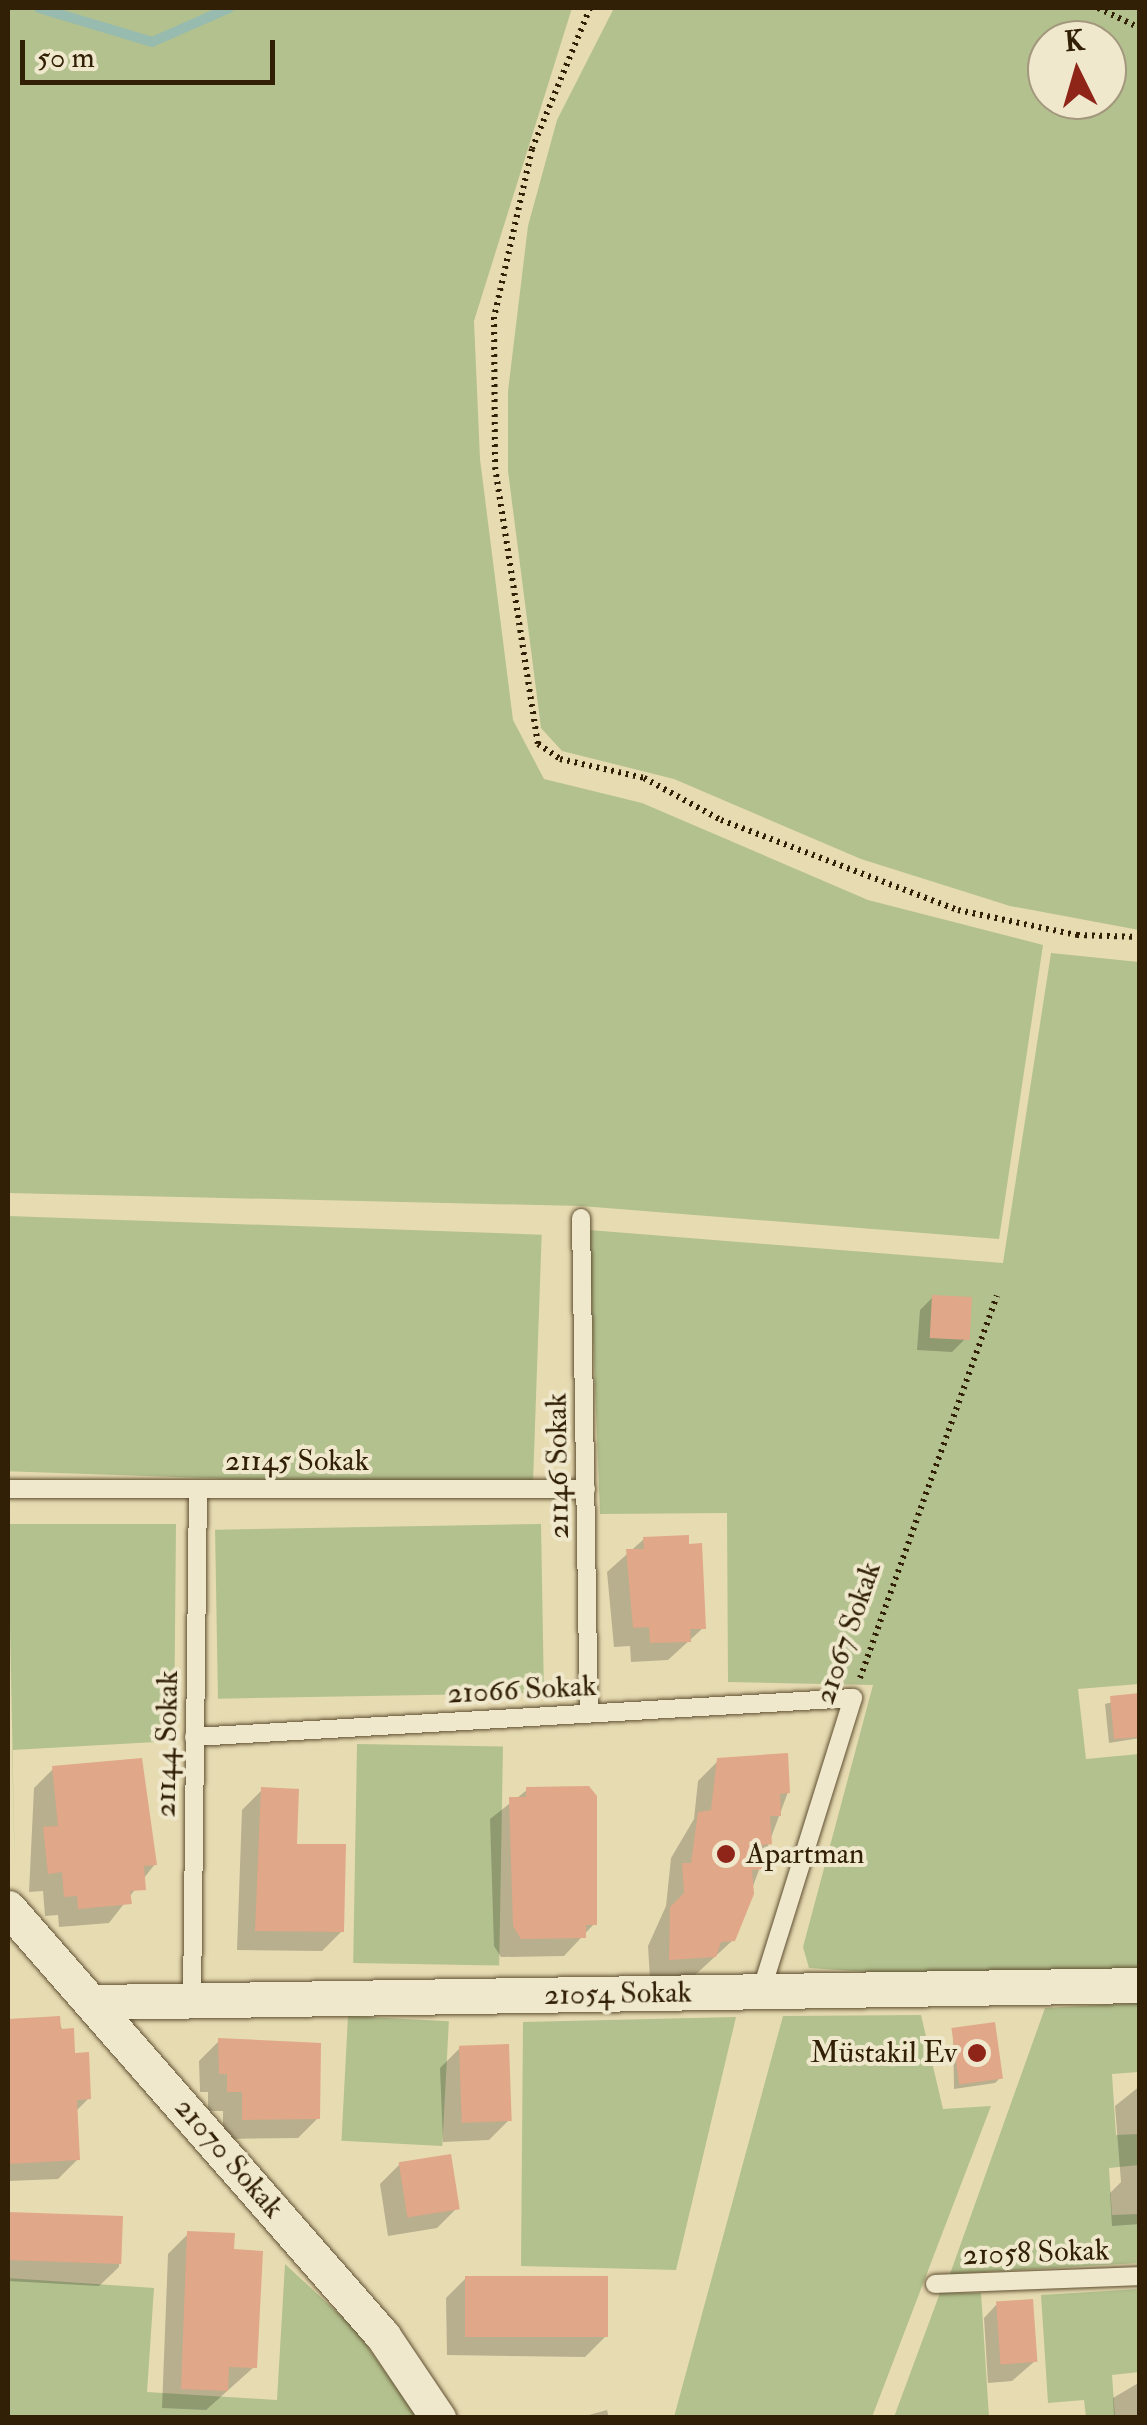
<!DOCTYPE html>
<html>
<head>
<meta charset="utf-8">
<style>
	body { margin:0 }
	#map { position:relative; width:1147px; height:2425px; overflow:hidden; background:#e7dbb2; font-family:"IM FELL Double Pica",serif }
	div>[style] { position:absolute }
	.green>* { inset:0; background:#b3c18e; transform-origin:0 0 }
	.shadow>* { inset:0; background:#0003 }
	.stream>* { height:10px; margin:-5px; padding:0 5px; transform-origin:5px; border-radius:5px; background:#97bbae }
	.building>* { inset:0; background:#e0a788; transform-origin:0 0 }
	.path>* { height:6px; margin-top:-3px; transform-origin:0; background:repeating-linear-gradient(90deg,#322006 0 2.5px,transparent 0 7.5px) }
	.roads { filter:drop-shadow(0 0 2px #5f4f31) drop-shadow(0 0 2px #5f4f31) }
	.service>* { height:18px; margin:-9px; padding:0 9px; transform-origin:9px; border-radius:9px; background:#efe8cd }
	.minor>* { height:35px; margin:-17.5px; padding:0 17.5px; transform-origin:17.5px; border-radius:17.5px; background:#efe8cd }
	.dots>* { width:28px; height:28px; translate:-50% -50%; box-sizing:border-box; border:5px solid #efe8cd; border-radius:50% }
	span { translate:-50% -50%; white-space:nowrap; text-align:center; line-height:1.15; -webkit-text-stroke:8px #efe8cd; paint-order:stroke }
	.street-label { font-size:30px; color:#322006 }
	.poi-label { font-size:30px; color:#322006 }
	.left { translate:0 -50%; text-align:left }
	.right { translate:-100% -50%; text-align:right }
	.frame { position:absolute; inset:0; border:10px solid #322006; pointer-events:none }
	.north { position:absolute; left:1027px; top:20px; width:100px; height:100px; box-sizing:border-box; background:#efe8cd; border:2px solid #a3987d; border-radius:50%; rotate:355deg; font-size:28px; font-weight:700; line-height:40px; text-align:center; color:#322006 }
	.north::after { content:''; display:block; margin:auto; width:35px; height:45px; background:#8f2418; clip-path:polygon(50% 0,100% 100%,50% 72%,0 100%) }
	.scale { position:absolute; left:20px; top:40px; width:255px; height:45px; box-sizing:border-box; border:5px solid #322006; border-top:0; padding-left:12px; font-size:30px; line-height:35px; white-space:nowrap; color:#322006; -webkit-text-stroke:8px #efe8cd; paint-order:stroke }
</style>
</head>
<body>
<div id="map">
	<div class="green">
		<i style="clip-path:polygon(8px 8px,572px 8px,474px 321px,480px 459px,513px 720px,544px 779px,642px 803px,868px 900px,1043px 945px,999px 1239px,581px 1206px,8px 1193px)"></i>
		<i style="clip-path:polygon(evenodd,614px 8px,1139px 8px,1139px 930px,1010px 906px,861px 859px,674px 779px,562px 751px,541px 728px,508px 471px,508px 391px,528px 226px,557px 120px,614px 8px,1047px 40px,1107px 40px,1107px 100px,1047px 100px,1047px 40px)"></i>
		<i style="clip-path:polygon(1051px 953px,1139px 962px,1139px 1684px,1078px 1689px,1086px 1759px,1139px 1754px,1139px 1970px,945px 1977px,809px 1968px,803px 1947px,873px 1685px,728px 1682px,727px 1513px,600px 1514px,589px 1230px,1003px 1263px)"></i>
		<i style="left:8px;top:1216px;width:534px;height:255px;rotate:2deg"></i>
		<i style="clip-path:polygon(8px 1524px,176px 1524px,174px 1741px,12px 1750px,15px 1875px)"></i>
		<i style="left:541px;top:1524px;width:169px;height:326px;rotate:89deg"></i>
		<i style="left:357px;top:1744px;width:146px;height:219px;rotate:1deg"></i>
		<i style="clip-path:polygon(1139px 2003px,1139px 2072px,1112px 2074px,1116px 2135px,1139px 2134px,1139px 2165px,1109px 2168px,1112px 2215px,1139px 2214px,1139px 2263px,950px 2274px,1045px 2008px)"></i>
		<i style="clip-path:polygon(921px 2015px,943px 2109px,991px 2106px,872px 2417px,674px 2417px,783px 2016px)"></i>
		<i style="left:348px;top:2016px;width:101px;height:125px;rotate:3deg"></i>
		<i style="clip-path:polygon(736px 2017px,676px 2270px,521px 2266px,523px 2022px)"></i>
		<i style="clip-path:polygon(285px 2264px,355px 2329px,417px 2417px,8px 2417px,8px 2278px,154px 2288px,147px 2392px,277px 2400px)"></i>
		<i style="clip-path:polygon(1139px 2289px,1139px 2372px,1112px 2375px,1115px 2417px,1086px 2417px,1084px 2400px,1048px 2403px,1041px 2295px)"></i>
		<i style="clip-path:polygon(940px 2293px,981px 2293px,989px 2417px,894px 2417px)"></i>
	</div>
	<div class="shadow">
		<i style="clip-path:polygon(933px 1297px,965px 1339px,952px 1352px,917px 1350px,920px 1310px)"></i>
		<i style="clip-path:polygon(644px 1539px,703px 1628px,668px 1660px,631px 1662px,630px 1646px,614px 1647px,607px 1572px)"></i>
		<i style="clip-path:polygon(1140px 1695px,1140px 1738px,1109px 1743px,1105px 1704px)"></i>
		<i style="clip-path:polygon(718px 1761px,788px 1792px,733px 1940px,694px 1976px,650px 1979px,648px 1946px,666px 1906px,671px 1858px,694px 1819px,698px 1781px)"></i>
		<i style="clip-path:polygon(54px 1768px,155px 1864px,109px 1923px,59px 1927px,58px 1915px,45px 1916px,43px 1891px,29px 1892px,34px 1788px)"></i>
		<i style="clip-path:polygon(262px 1790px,342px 1931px,322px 1951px,237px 1950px,242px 1810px)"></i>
		<i style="clip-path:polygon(527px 1790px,594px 1924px,564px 1956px,501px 1957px,494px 1946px,490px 1819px)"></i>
		<i style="clip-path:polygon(58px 2019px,89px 2098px,75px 2112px,78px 2159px,58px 2179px,8px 2181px,8px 2022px)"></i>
		<i style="clip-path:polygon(953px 2030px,1001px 2077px,995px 2083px,954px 2089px)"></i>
		<i style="clip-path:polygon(219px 2041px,318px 2118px,298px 2138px,223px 2139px,223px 2111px,208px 2111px,208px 2092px,200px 2092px,199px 2061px)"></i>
		<i style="clip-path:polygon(460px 2048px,509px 2120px,489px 2140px,443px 2142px,440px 2068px)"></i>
		<i style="clip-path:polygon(1140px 2086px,1140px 2224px,1112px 2226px,1110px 2193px,1121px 2182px,1115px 2106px)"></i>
		<i style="clip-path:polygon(400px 2164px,457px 2208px,437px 2228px,388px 2236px,380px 2184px)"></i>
		<i style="clip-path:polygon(8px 2215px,121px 2220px,119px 2267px,99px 2286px,8px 2281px)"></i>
		<i style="clip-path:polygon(188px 2234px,231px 2251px,254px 2367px,206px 2410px,162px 2408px,168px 2254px)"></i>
		<i style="clip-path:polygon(466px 2278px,605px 2337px,585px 2357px,447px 2355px,446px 2298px)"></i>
		<i style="clip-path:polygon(997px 2304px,1035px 2361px,1012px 2381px,988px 2383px,984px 2318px)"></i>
		<i style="clip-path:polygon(1140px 2382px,1140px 2418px,1114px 2418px,1113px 2398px)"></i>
		<i style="clip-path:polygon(607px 2410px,609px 2418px,578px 2418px)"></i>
	</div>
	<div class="stream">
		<i style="left:39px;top:8px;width:118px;rotate:16.7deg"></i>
		<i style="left:152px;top:42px;width:84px;rotate:-23.8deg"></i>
	</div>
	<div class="building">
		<i style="left:932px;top:1295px;width:40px;height:43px;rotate:3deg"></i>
		<i style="clip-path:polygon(689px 1535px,689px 1544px,702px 1543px,706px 1629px,690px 1629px,691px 1642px,650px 1643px,649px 1627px,633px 1628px,626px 1549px,644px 1549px,643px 1537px)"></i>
		<i style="clip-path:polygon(1140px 1693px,1140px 1737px,1114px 1739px,1110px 1696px)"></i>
		<i style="clip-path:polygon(788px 1753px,790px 1793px,780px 1794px,781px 1816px,770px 1816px,772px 1844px,762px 1845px,763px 1869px,752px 1870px,754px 1894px,735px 1941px,721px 1942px,716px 1957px,669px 1960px,670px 1907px,684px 1893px,682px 1863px,691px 1863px,698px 1812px,711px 1810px,717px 1758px)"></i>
		<i style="clip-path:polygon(142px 1758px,157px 1865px,144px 1866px,146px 1890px,130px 1891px,132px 1904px,78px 1909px,77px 1896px,64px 1897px,62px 1872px,48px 1874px,43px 1827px,58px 1826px,52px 1766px)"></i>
		<i style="clip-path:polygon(589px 1786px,597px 1796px,597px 1925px,586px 1925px,586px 1938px,521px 1939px,513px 1926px,509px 1797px,526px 1797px,526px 1787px)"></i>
		<i style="clip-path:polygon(261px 1787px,299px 1789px,297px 1844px,346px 1844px,344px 1932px,255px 1931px)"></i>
		<i style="clip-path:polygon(60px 2016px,61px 2029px,74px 2028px,75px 2053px,89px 2052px,91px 2099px,77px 2100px,80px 2160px,8px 2164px,8px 2019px)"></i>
		<i style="left:995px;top:2022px;width:57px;height:44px;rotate:82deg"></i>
		<i style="clip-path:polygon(218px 2038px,321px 2043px,320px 2119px,242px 2120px,242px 2092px,227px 2092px,227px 2074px,219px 2074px)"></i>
		<i style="left:509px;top:2044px;width:77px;height:50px;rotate:88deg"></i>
		<i style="left:451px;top:2154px;width:56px;height:53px;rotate:81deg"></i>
		<i style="left:8px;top:2212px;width:115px;height:48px;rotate:2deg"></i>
		<i style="clip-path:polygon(187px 2231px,235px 2233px,234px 2249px,263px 2251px,257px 2368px,229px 2367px,228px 2391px,181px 2389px)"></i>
		<i style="left:465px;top:2276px;width:143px;height:61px"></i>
		<i style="left:1033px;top:2299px;width:63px;height:37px;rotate:86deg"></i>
	</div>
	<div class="path">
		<i style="left:590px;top:8px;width:152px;rotate:112.4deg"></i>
		<i style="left:532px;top:149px;width:172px;rotate:102.7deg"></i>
		<i style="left:494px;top:317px;width:150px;rotate:89.6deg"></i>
		<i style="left:495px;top:467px;width:280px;rotate:81.2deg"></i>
		<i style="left:538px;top:744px;width:27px;rotate:34deg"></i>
		<i style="left:560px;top:759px;width:86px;rotate:12.7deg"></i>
		<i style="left:644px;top:778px;width:88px;rotate:28.6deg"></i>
		<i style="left:721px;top:820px;width:254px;rotate:20.8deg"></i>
		<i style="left:958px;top:910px;width:122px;rotate:11.9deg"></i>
		<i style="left:1077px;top:935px;width:63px;rotate:1.8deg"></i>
		<i style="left:1098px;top:8px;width:47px;rotate:25.5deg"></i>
		<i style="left:860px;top:1678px;width:406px;rotate:-70.3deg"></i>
	</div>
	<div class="roads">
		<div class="service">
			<i style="left:581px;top:1218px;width:495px;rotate:89.1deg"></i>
			<i style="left:8px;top:1489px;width:578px"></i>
			<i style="left:194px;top:1737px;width:660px;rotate:-3.39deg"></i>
			<i style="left:853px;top:1698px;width:308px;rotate:107.4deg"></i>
			<i style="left:192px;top:2000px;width:511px;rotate:-89.33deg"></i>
			<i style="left:935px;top:2284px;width:205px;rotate:-2.2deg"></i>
		</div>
		<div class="minor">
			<i style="left:8px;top:1908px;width:569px;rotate:48.78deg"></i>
			<i style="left:383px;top:2336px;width:99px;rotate:56.1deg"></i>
			<i style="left:96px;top:2002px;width:1044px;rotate:-0.93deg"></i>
		</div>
	</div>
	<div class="dots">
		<i style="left:726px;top:1854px;background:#8f2418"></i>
		<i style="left:977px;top:2053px;background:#8f2418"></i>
	</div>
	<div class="street-label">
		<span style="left:297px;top:1461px">21145 Sokak</span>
		<span style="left:558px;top:1466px;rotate:-91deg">21146 Sokak</span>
		<span style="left:848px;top:1633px;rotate:-71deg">21067 Sokak</span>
		<span style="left:522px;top:1690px;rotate:-3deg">21066 Sokak</span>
		<span style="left:167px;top:1744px;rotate:-89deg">21144 Sokak</span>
		<span style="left:618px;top:1994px;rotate:-1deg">21054 Sokak</span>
		<span style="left:229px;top:2158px;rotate:49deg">21070 Sokak</span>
		<span style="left:1036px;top:2253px;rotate:-2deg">21058 Sokak</span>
	</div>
	<div class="poi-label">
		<span class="left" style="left:746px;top:1854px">Apartman</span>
		<span class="right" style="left:957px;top:2053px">Müstakil Ev</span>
	</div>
	<div class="frame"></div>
	<div class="north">K</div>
	<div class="scale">50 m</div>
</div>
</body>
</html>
